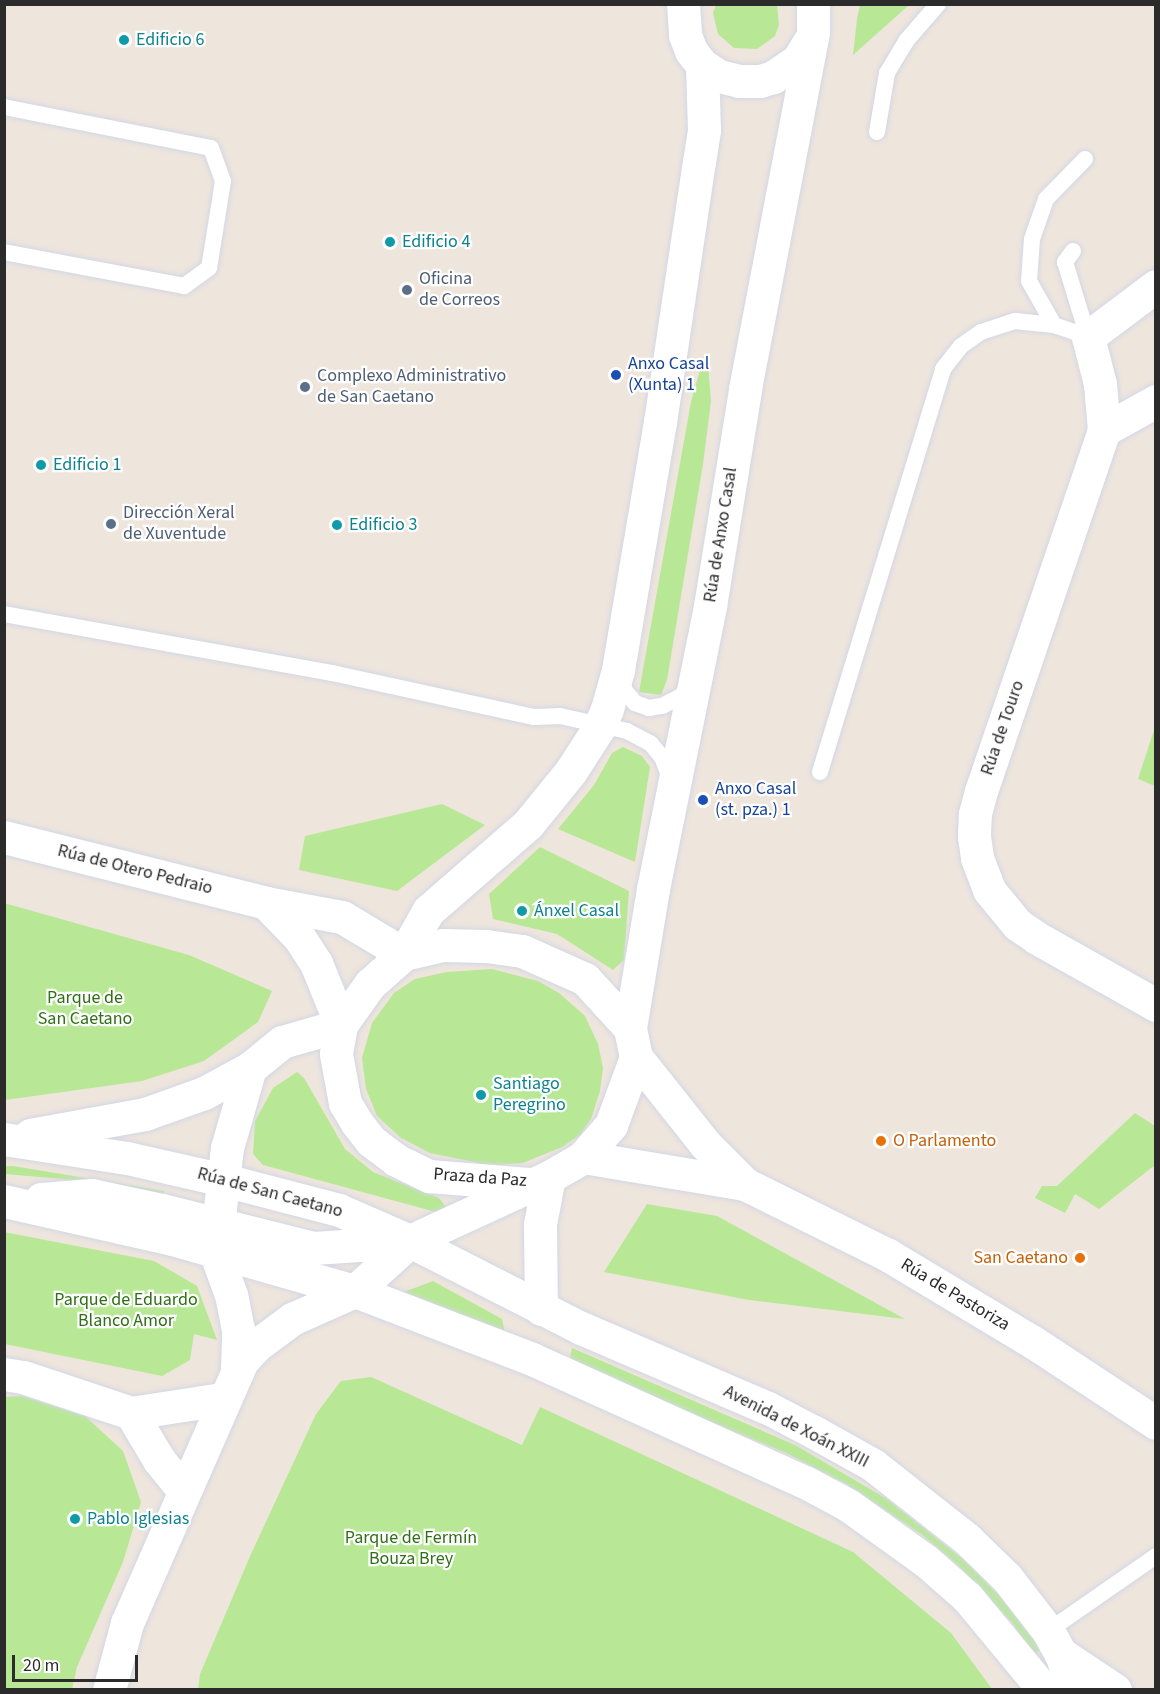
<!DOCTYPE html>
<html>
<head>
<meta charset="utf-8">
<style>
	body { margin:0 }
	#map { position:relative; width:1160px; height:1694px; overflow:hidden; background:#eee5dd; font-family:"Source Sans 3",sans-serif }
	div>[style] { position:absolute }
	.green>* { inset:0; background:#b8e895 }
	.roads { filter:drop-shadow(0 0 2px #d2d7e5) drop-shadow(0 0 2px #d2d7e5) }
	.service>* { height:16px; margin:-8px; padding:0 8px; transform-origin:8px; border-radius:8px; background:#fff }
	.minor>* { height:33px; margin:-16.5px; padding:0 16.5px; transform-origin:16.5px; border-radius:16.5px; background:#fff }
	.tertiary>* { height:33px; margin:-16.5px; padding:0 16.5px; transform-origin:16.5px; border-radius:16.5px; background:#fff }
	.dots>* { width:16px; height:16px; translate:-50% -50%; box-sizing:border-box; border:3px solid #fff; border-radius:50% }
	span { translate:-50% -50%; white-space:nowrap; text-align:center; line-height:1.15; -webkit-text-stroke:4.5px #fff; paint-order:stroke }
	.culture-label { font-size:18px; color:#0d838f }
	.left { translate:0 -50%; text-align:left }
	.service-label { font-size:18px; color:#4e5e75 }
	.transit-label { font-size:18px; color:#164399 }
	.street-label { font-size:18px; color:#2b2b2b }
	.park-label { font-size:18px; color:#2f6f15 }
	.food-label { font-size:18px; color:#c56008 }
	.right { translate:-100% -50%; text-align:right }
	.frame { position:absolute; inset:0; border:6px solid #2b2b2b; pointer-events:none }
	.scale { position:absolute; left:12px; top:1655px; width:126px; height:27px; box-sizing:border-box; border:3px solid #2b2b2b; border-top:0; padding-left:8px; font-size:18px; line-height:21px; white-space:nowrap; color:#2b2b2b; -webkit-text-stroke:4px #fff; paint-order:stroke }
</style>
</head>
<body>
<div id="map">
	<div class="green">
		<i style="clip-path:polygon(716px 5px,777px 5px,779px 25px,775px 36px,757px 49px,734px 48px,718px 34px,713px 13px)"></i>
		<i style="clip-path:polygon(860px 5px,909px 5px,853px 55px,857px 19px)"></i>
		<i style="clip-path:polygon(708px 365px,711px 401px,703px 464px,667px 680px,661px 695px,639px 692px,691px 402px,700px 370px)"></i>
		<i style="clip-path:polygon(1155px 727px,1156px 786px,1155px 786px,1138px 779px)"></i>
		<i style="clip-path:polygon(623px 747px,642px 756px,650px 767px,635px 862px,558px 829px,594px 785px,612px 753px)"></i>
		<i style="clip-path:polygon(442px 804px,485px 825px,397px 891px,299px 870px,305px 836px)"></i>
		<i style="clip-path:polygon(540px 847px,629px 891px,624px 960px,613px 970px,557px 934px,493px 919px,489px 894px)"></i>
		<i style="clip-path:polygon(4px 903px,189px 955px,272px 991px,258px 1022px,204px 1061px,142px 1081px,5px 1100px)"></i>
		<i style="clip-path:polygon(492px 969px,538px 981px,559px 993px,585px 1016px,598px 1044px,603px 1068px,600px 1091px,591px 1119px,580px 1135px,562px 1147px,523px 1163px,489px 1165px,430px 1153px,401px 1138px,377px 1116px,366px 1089px,362px 1058px,372px 1023px,394px 993px,415px 979px,447px 972px)"></i>
		<i style="clip-path:polygon(297px 1072px,304px 1078px,345px 1149px,373px 1172px,439px 1198px,446px 1207px,436px 1212px,263px 1165px,253px 1154px,255px 1121px,273px 1088px)"></i>
		<i style="clip-path:polygon(1135px 1113px,1155px 1126px,1155px 1165px,1099px 1209px,1075px 1194px,1065px 1213px,1035px 1198px,1042px 1186px,1057px 1186px)"></i>
		<i style="clip-path:polygon(4px 1166px,13px 1166px,164px 1191px,163px 1195px,63px 1179px,5px 1174px)"></i>
		<i style="clip-path:polygon(647px 1204px,717px 1216px,905px 1319px,749px 1300px,604px 1272px)"></i>
		<i style="clip-path:polygon(4px 1232px,154px 1261px,197px 1286px,217px 1340px,194px 1334px,190px 1360px,162px 1376px,5px 1344px)"></i>
		<i style="clip-path:polygon(433px 1281px,502px 1319px,505px 1333px,404px 1292px)"></i>
		<i style="clip-path:polygon(572px 1348px,795px 1445px,887px 1499px,964px 1560px,1020px 1616px,1041px 1649px,1033px 1655px,1014px 1625px,958px 1565px,921px 1534px,846px 1484px,786px 1453px,569px 1363px)"></i>
		<i style="clip-path:polygon(371px 1377px,522px 1445px,540px 1407px,853px 1552px,951px 1633px,992px 1689px,198px 1689px,200px 1674px,251px 1554px,316px 1414px,341px 1381px)"></i>
		<i style="clip-path:polygon(22px 1396px,85px 1416px,123px 1451px,141px 1502px,123px 1562px,77px 1667px,72px 1689px,5px 1689px,5px 1397px)"></i>
	</div>
	<div class="roads">
		<div class="service">
			<i style="left:4px;top:107px;width:211px;rotate:11.2deg"></i>
			<i style="left:211px;top:148px;width:35px;rotate:70deg"></i>
			<i style="left:223px;top:181px;width:88px;rotate:99.1deg"></i>
			<i style="left:209px;top:268px;width:31px;rotate:144deg"></i>
			<i style="left:184px;top:286px;width:183px;rotate:-169.3deg"></i>
			<i style="left:877px;top:132px;width:60px;rotate:-80.4deg"></i>
			<i style="left:887px;top:73px;width:37px;rotate:-59deg"></i>
			<i style="left:906px;top:41px;width:49px;rotate:-49.1deg"></i>
			<i style="left:1085px;top:159px;width:56px;rotate:134.3deg"></i>
			<i style="left:1046px;top:199px;width:42px;rotate:109.3deg"></i>
			<i style="left:1032px;top:239px;width:42px;rotate:94.1deg"></i>
			<i style="left:1029px;top:281px;width:51px;rotate:60.4deg"></i>
			<i style="left:1054px;top:325px;width:36px;rotate:19deg"></i>
			<i style="left:1073px;top:251px;width:14px;rotate:126deg"></i>
			<i style="left:1065px;top:262px;width:78px;rotate:73deg"></i>
			<i style="left:4px;top:614px;width:333px;rotate:10.2deg"></i>
			<i style="left:332px;top:673px;width:207px;rotate:12.3deg"></i>
			<i style="left:534px;top:717px;width:26px;rotate:-2deg"></i>
			<i style="left:560px;top:716px;width:69px;rotate:12.6deg"></i>
			<i style="left:627px;top:731px;width:27px;rotate:28deg"></i>
			<i style="left:651px;top:744px;width:17px;rotate:50deg"></i>
			<i style="left:662px;top:757px;width:22px;rotate:69deg"></i>
			<i style="left:619px;top:674px;width:18px;rotate:71deg"></i>
			<i style="left:625px;top:691px;width:16px;rotate:50deg"></i>
			<i style="left:635px;top:703px;width:15px;rotate:20deg"></i>
			<i style="left:649px;top:708px;width:13px;rotate:-9deg"></i>
			<i style="left:662px;top:706px;width:18px;rotate:-27deg"></i>
			<i style="left:678px;top:698px;width:18px;rotate:-38deg"></i>
			<i style="left:820px;top:772px;width:421px;rotate:-73deg"></i>
			<i style="left:943px;top:369px;width:29px;rotate:-52deg"></i>
			<i style="left:961px;top:346px;width:24px;rotate:-35deg"></i>
			<i style="left:981px;top:332px;width:36px;rotate:-18deg"></i>
			<i style="left:1015px;top:321px;width:39px;rotate:6deg"></i>
			<i style="left:1048px;top:1631px;width:131px;rotate:-34.8deg"></i>
		</div>
		<div class="minor">
			<i style="left:1156px;top:401px;width:60px;rotate:150.9deg"></i>
			<i style="left:1104px;top:430px;width:381px;rotate:108.8deg"></i>
			<i style="left:981px;top:791px;width:24px;rotate:105deg"></i>
			<i style="left:975px;top:814px;width:22px;rotate:93deg"></i>
			<i style="left:974px;top:836px;width:22px;rotate:82deg"></i>
			<i style="left:977px;top:858px;width:34px;rotate:69deg"></i>
			<i style="left:989px;top:890px;width:45px;rotate:50.4deg"></i>
			<i style="left:1018px;top:925px;width:23px;rotate:34deg"></i>
			<i style="left:1037px;top:938px;width:137px;rotate:29.4deg"></i>
			<i style="left:1104px;top:430px;width:46px;rotate:-95deg"></i>
			<i style="left:1100px;top:384px;width:49px;rotate:-104.3deg"></i>
			<i style="left:1088px;top:337px;width:85px;rotate:-36.9deg"></i>
			<i style="left:4px;top:837px;width:270px;rotate:14.1deg"></i>
			<i style="left:266px;top:903px;width:77px;rotate:10.4deg"></i>
			<i style="left:342px;top:917px;width:72px;rotate:30.8deg"></i>
			<i style="left:266px;top:903px;width:47px;rotate:45.9deg"></i>
			<i style="left:299px;top:937px;width:31px;rotate:57deg"></i>
			<i style="left:316px;top:963px;width:67px;rotate:68deg"></i>
			<i style="left:4px;top:1374px;width:19px;rotate:9deg"></i>
			<i style="left:23px;top:1377px;width:114px;rotate:18.4deg"></i>
			<i style="left:131px;top:1413px;width:93px;rotate:-8.7deg"></i>
			<i style="left:131px;top:1413px;width:55px;rotate:59.2deg"></i>
			<i style="left:159px;top:1460px;width:40px;rotate:51deg"></i>
			<i style="left:1061px;top:1654px;width:65px;rotate:33.7deg"></i>
		</div>
		<div class="tertiary">
			<i style="left:683px;top:4px;width:31px;rotate:86deg"></i>
			<i style="left:685px;top:35px;width:17px;rotate:69deg"></i>
			<i style="left:691px;top:51px;width:18px;rotate:52deg"></i>
			<i style="left:702px;top:65px;width:20px;rotate:33deg"></i>
			<i style="left:719px;top:76px;width:21px;rotate:14deg"></i>
			<i style="left:739px;top:81px;width:21px"></i>
			<i style="left:760px;top:81px;width:14px;rotate:-17deg"></i>
			<i style="left:773px;top:77px;width:30px;rotate:-34deg"></i>
			<i style="left:798px;top:60px;width:21px;rotate:-59deg"></i>
			<i style="left:404px;top:954px;width:49px;rotate:-60.8deg"></i>
			<i style="left:428px;top:911px;width:133px;rotate:-41deg"></i>
			<i style="left:528px;top:824px;width:68px;rotate:-50.9deg"></i>
			<i style="left:571px;top:771px;width:54px;rotate:-57.2deg"></i>
			<i style="left:600px;top:726px;width:18px;rotate:-68deg"></i>
			<i style="left:607px;top:709px;width:41px;rotate:-74.2deg"></i>
			<i style="left:618px;top:670px;width:252px;rotate:-80.4deg"></i>
			<i style="left:660px;top:422px;width:263px;rotate:-81.5deg"></i>
			<i style="left:699px;top:162px;width:32px;rotate:-81deg"></i>
			<i style="left:704px;top:130px;width:65px;rotate:-91.8deg"></i>
			<i style="left:630px;top:1028px;width:141px;rotate:-80.6deg"></i>
			<i style="left:653px;top:889px;width:289px;rotate:-78.6deg"></i>
			<i style="left:710px;top:606px;width:220px;rotate:-80.8deg"></i>
			<i style="left:745px;top:389px;width:363px;rotate:-79.2deg"></i>
			<i style="left:813px;top:32px;width:28px;rotate:-90deg"></i>
			<i style="left:636px;top:1057px;width:112px;rotate:51.5deg"></i>
			<i style="left:706px;top:1145px;width:55px;rotate:45deg"></i>
			<i style="left:30px;top:1135px;width:117px;rotate:-10.3deg"></i>
			<i style="left:145px;top:1114px;width:63px;rotate:-19.6deg"></i>
			<i style="left:204px;top:1093px;width:52px;rotate:-28.5deg"></i>
			<i style="left:250px;top:1068px;width:41px;rotate:-39.1deg"></i>
			<i style="left:282px;top:1042px;width:61px;rotate:-16.1deg"></i>
			<i style="left:4px;top:1139px;width:124px;rotate:8.8deg"></i>
			<i style="left:127px;top:1158px;width:99px;rotate:12.8deg"></i>
			<i style="left:224px;top:1180px;width:119px;rotate:14.6deg"></i>
			<i style="left:339px;top:1210px;width:77px;rotate:23.6deg"></i>
			<i style="left:410px;top:1241px;width:192px;rotate:27deg"></i>
			<i style="left:581px;top:1328px;width:203px;rotate:23.2deg"></i>
			<i style="left:768px;top:1408px;width:52px;rotate:27.6deg"></i>
			<i style="left:814px;top:1432px;width:68px;rotate:29.2deg"></i>
			<i style="left:873px;top:1465px;width:120px;rotate:38.2deg"></i>
			<i style="left:967px;top:1539px;width:56px;rotate:44.3deg"></i>
			<i style="left:1007px;top:1578px;width:67px;rotate:52.3deg"></i>
			<i style="left:1048px;top:1631px;width:26px;rotate:61deg"></i>
			<i style="left:1061px;top:1654px;width:38px;rotate:70deg"></i>
			<i style="left:583px;top:1157px;width:164px;rotate:9.5deg"></i>
			<i style="left:745px;top:1184px;width:160px;rotate:26.4deg"></i>
			<i style="left:888px;top:1255px;width:169px;rotate:31deg"></i>
			<i style="left:1033px;top:1342px;width:147px;rotate:33.4deg"></i>
			<i style="left:41px;top:1199px;width:50px;rotate:-4.6deg"></i>
			<i style="left:91px;top:1195px;width:73px;rotate:11.9deg"></i>
			<i style="left:162px;top:1210px;width:156px;rotate:14.1deg"></i>
			<i style="left:313px;top:1248px;width:93px;rotate:-3.7deg"></i>
			<i style="left:4px;top:1201px;width:172px;rotate:12.7deg"></i>
			<i style="left:172px;top:1239px;width:190px;rotate:15.9deg"></i>
			<i style="left:355px;top:1291px;width:190px;rotate:21deg"></i>
			<i style="left:532px;top:1359px;width:299px;rotate:24.3deg"></i>
			<i style="left:805px;top:1482px;width:49px;rotate:28.1deg"></i>
			<i style="left:848px;top:1505px;width:96px;rotate:35.7deg"></i>
			<i style="left:926px;top:1561px;width:55px;rotate:41.3deg"></i>
			<i style="left:967px;top:1597px;width:121px;rotate:50.4deg"></i>
			<i style="left:541px;top:1309px;width:85px;rotate:-90.7deg"></i>
			<i style="left:540px;top:1224px;width:48px;rotate:-79.2deg"></i>
			<i style="left:237px;top:1368px;width:38px;rotate:-88deg"></i>
			<i style="left:238px;top:1330px;width:36px;rotate:-101deg"></i>
			<i style="left:231px;top:1295px;width:47px;rotate:-110deg"></i>
			<i style="left:215px;top:1251px;width:104px;rotate:-83.4deg"></i>
			<i style="left:227px;top:1148px;width:83px;rotate:-74deg"></i>
			<i style="left:109px;top:1690px;width:69px;rotate:-75deg"></i>
			<i style="left:127px;top:1623px;width:286px;rotate:-66.3deg"></i>
			<i style="left:242px;top:1361px;width:22px;rotate:-47deg"></i>
			<i style="left:257px;top:1345px;width:44px;rotate:-36.6deg"></i>
			<i style="left:292px;top:1319px;width:69px;rotate:-24deg"></i>
			<i style="left:355px;top:1291px;width:74px;rotate:-42.3deg"></i>
			<i style="left:410px;top:1241px;width:153px;rotate:-24.7deg"></i>
			<i style="left:549px;top:1177px;width:39px;rotate:-30deg"></i>
			<i style="left:583px;top:1157px;width:43px;rotate:-48.8deg"></i>
			<i style="left:611px;top:1125px;width:72px;rotate:-69.8deg"></i>
			<i style="left:636px;top:1057px;width:30px;rotate:-102deg"></i>
			<i style="left:630px;top:1028px;width:67px;rotate:-132.6deg"></i>
			<i style="left:585px;top:979px;width:69px;rotate:-156deg"></i>
			<i style="left:522px;top:951px;width:36px;rotate:-172deg"></i>
			<i style="left:486px;top:946px;width:43px;rotate:-178.7deg"></i>
			<i style="left:443px;top:945px;width:40px;rotate:167deg"></i>
			<i style="left:404px;top:954px;width:45px;rotate:138.6deg"></i>
			<i style="left:370px;top:984px;width:50px;rotate:125.3deg"></i>
			<i style="left:341px;top:1025px;width:29px;rotate:100deg"></i>
			<i style="left:336px;top:1054px;width:50px;rotate:79.6deg"></i>
			<i style="left:345px;top:1103px;width:23px;rotate:59deg"></i>
			<i style="left:357px;top:1123px;width:23px;rotate:52deg"></i>
			<i style="left:371px;top:1141px;width:31px;rotate:37deg"></i>
			<i style="left:396px;top:1160px;width:37px;rotate:26deg"></i>
			<i style="left:429px;top:1176px;width:100px;rotate:4.6deg"></i>
		</div>
	</div>
	<div class="dots">
		<i style="left:124px;top:40px;background:#0f9aa8"></i>
		<i style="left:390px;top:242px;background:#0f9aa8"></i>
		<i style="left:407px;top:290px;background:#5c6f8a"></i>
		<i style="left:616px;top:375px;background:#1a4fb4"></i>
		<i style="left:305px;top:387px;background:#5c6f8a"></i>
		<i style="left:41px;top:465px;background:#0f9aa8"></i>
		<i style="left:111px;top:524px;background:#5c6f8a"></i>
		<i style="left:337px;top:525px;background:#0f9aa8"></i>
		<i style="left:703px;top:800px;background:#1a4fb4"></i>
		<i style="left:522px;top:911px;background:#0f9aa8"></i>
		<i style="left:481px;top:1095px;background:#0f9aa8"></i>
		<i style="left:881px;top:1141px;background:#e8710a"></i>
		<i style="left:1080px;top:1258px;background:#e8710a"></i>
		<i style="left:75px;top:1519px;background:#0f9aa8"></i>
	</div>
	<div class="culture-label">
		<span class="left" style="left:136px;top:40px">Edificio 6</span>
		<span class="left" style="left:402px;top:242px">Edificio 4</span>
		<span class="left" style="left:53px;top:465px">Edificio 1</span>
		<span class="left" style="left:349px;top:525px">Edificio 3</span>
		<span class="left" style="left:534px;top:911px">Ánxel Casal</span>
		<span class="left" style="left:493px;top:1095px">Santiago<br>Peregrino</span>
		<span class="left" style="left:87px;top:1519px">Pablo Iglesias</span>
	</div>
	<div class="service-label">
		<span class="left" style="left:419px;top:290px">Oficina<br>de Correos</span>
		<span class="left" style="left:317px;top:387px">Complexo Administrativo<br>de San Caetano</span>
		<span class="left" style="left:123px;top:524px">Dirección Xeral<br>de Xuventude</span>
	</div>
	<div class="transit-label">
		<span class="left" style="left:628px;top:375px">Anxo Casal<br>(Xunta) 1</span>
		<span class="left" style="left:715px;top:800px">Anxo Casal<br>(st. pza.) 1</span>
	</div>
	<div class="street-label">
		<span style="left:721px;top:535px;rotate:-81deg">Rúa de Anxo Casal</span>
		<span style="left:1003px;top:728px;rotate:-71deg">Rúa de Touro</span>
		<span style="left:135px;top:870px;rotate:14deg">Rúa de Otero Pedraio</span>
		<span style="left:480px;top:1178px;rotate:4deg">Praza da Paz</span>
		<span style="left:270px;top:1193px;rotate:15deg">Rúa de San Caetano</span>
		<span style="left:955px;top:1295px;rotate:31deg">Rúa de Pastoriza</span>
		<span style="left:796px;top:1427px;rotate:27deg">Avenida de Xoán XXIII</span>
	</div>
	<div class="park-label">
		<span style="left:85px;top:1009px">Parque de<br>San Caetano</span>
		<span style="left:126px;top:1311px">Parque de Eduardo<br>Blanco Amor</span>
		<span style="left:411px;top:1549px">Parque de Fermín<br>Bouza Brey</span>
	</div>
	<div class="food-label">
		<span class="left" style="left:893px;top:1141px">O Parlamento</span>
		<span class="right" style="left:1068px;top:1258px">San Caetano</span>
	</div>
	<div class="frame"></div>
	<div class="scale">20 m</div>
</div>
</body>
</html>
